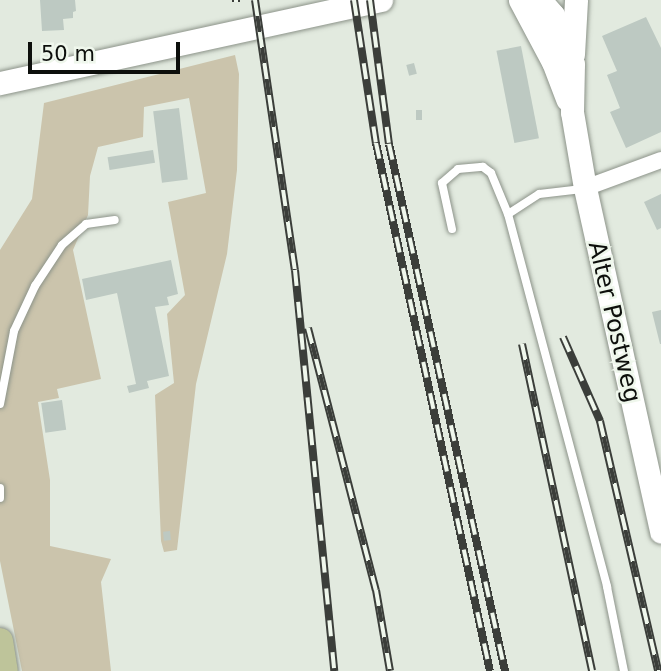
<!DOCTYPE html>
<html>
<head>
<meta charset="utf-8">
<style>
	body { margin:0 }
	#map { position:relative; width:661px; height:671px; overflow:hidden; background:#e2eadf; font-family:"DejaVu Sans",sans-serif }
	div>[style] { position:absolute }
	.green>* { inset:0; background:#cbc4ac }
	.building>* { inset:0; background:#bdc9c2; transform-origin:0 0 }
	.roads { filter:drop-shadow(0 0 2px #8c9389) drop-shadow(0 0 2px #8c9389) }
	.service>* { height:8px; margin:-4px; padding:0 4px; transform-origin:4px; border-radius:4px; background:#fff }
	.minor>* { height:16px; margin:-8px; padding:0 8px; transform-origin:8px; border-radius:8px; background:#fff }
	.secondary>* { height:23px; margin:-11.5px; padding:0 11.5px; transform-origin:11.5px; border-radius:11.5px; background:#fff }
	.primary>* { height:26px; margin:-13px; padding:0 13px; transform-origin:13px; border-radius:13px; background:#bec49a }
	.rail>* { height:8px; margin-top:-4px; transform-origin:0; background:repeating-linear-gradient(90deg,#eff7ec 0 16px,#3b3e3a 0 32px); box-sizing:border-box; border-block:2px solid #3b3e3a }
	span { translate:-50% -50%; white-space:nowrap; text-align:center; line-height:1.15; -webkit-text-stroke:5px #eff7ec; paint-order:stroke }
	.street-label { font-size:24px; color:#0d0f0c }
	.scale { position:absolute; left:28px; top:42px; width:152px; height:32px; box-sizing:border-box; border:4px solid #0d0f0c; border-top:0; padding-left:9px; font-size:21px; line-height:24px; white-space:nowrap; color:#0d0f0c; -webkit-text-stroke:5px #eff7ec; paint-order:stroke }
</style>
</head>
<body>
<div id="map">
	<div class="green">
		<i style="clip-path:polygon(235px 55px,239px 74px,237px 170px,227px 254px,196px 384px,177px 550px,164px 552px,161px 541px,155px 395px,174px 383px,167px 314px,185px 295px,168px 202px,206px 193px,189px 98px,144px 107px,143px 137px,98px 147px,90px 176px,88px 215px,73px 250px,101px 379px,57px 389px,59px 398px,38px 402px,50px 480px,50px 546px,111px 559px,101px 582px,111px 671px,22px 671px,0 561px,0 250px,32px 199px,44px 103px)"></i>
	</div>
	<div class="building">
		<i style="clip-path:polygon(40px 0,75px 0,76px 11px,73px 12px,73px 18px,63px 19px,64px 30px,42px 31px)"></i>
		<i style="clip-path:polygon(646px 17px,661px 48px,661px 132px,626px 148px,610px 112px,620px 108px,607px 75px,617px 71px,602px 36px)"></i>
		<i style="left:521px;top:46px;width:94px;height:25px;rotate:79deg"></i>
		<i style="left:414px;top:63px;width:11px;height:8px;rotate:75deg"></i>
		<i style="left:179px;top:108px;width:72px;height:26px;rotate:83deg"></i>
		<i style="left:416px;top:110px;width:6px;height:10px"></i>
		<i style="left:153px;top:150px;width:13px;height:46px;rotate:81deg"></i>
		<i style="clip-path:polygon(661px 194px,661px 228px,657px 230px,644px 202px)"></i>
		<i style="clip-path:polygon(171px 260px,178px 294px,167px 297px,169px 305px,155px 307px,169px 376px,147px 381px,149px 388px,129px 393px,127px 386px,136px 384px,117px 293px,86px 300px,82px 279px)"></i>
		<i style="clip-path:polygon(661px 310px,661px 344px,660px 344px,652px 312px)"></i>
		<i style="left:62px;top:400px;width:30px;height:21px;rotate:82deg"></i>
		<i style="left:170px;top:531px;width:9px;height:7px;rotate:84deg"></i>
	</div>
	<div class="roads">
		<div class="service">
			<i style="left:582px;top:189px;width:43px;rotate:173.4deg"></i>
			<i style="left:539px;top:194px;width:37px;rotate:147deg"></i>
			<i style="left:508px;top:214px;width:386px;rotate:75.1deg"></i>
			<i style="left:607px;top:587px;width:86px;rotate:78.6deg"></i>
			<i style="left:452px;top:229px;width:47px;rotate:-102.3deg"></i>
			<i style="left:442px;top:183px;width:21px;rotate:-41deg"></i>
			<i style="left:458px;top:169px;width:25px;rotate:-5deg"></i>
			<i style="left:483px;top:167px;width:10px;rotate:37deg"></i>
			<i style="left:491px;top:173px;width:44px;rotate:67.5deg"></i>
			<i style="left:0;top:404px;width:74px;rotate:-79.1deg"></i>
			<i style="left:14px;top:331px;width:50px;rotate:-65deg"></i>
			<i style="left:35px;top:286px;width:49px;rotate:-56.6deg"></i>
			<i style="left:62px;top:245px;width:32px;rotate:-41deg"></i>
			<i style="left:86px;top:224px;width:29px;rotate:-8deg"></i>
			<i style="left:0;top:488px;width:10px;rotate:90deg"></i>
		</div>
		<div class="minor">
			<i style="left:585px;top:188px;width:81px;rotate:-20.2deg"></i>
		</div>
		<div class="secondary">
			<i style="left:520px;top:0;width:70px;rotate:62deg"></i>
			<i style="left:553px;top:62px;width:40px;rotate:69deg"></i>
			<i style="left:540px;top:0;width:20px;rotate:49deg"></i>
			<i style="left:553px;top:15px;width:53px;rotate:67.8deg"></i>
			<i style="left:573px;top:64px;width:48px;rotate:91.2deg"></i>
			<i style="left:572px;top:112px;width:77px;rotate:80.3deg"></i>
			<i style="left:585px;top:188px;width:352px;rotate:77.5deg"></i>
			<i style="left:573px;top:54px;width:54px;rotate:-86.8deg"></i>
			<i style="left:0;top:83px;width:390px;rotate:-12.3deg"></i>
		</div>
		<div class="primary">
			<i style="left:0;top:641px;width:30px;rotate:81deg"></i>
		</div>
	</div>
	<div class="rail">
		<i style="left:236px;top:0;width:2px;rotate:90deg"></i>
		<i style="left:255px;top:0;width:273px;rotate:81.6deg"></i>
		<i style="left:295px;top:270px;width:403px;rotate:84.4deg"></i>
		<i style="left:354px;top:0;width:145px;rotate:81.3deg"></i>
		<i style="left:376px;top:143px;width:540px;rotate:77.82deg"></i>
		<i style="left:370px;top:0;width:145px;rotate:82.5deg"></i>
		<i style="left:389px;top:144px;width:540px;rotate:77.59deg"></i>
		<i style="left:308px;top:328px;width:271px;rotate:75.5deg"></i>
		<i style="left:376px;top:590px;width:82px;rotate:80.2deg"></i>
		<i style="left:563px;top:337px;width:92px;rotate:66.2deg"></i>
		<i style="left:600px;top:421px;width:257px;rotate:76.9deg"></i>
		<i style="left:522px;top:344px;width:334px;rotate:77.9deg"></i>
	</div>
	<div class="street-label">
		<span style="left:614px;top:322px;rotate:77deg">Alter Postweg</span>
	</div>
	<div class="scale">50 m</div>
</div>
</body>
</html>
